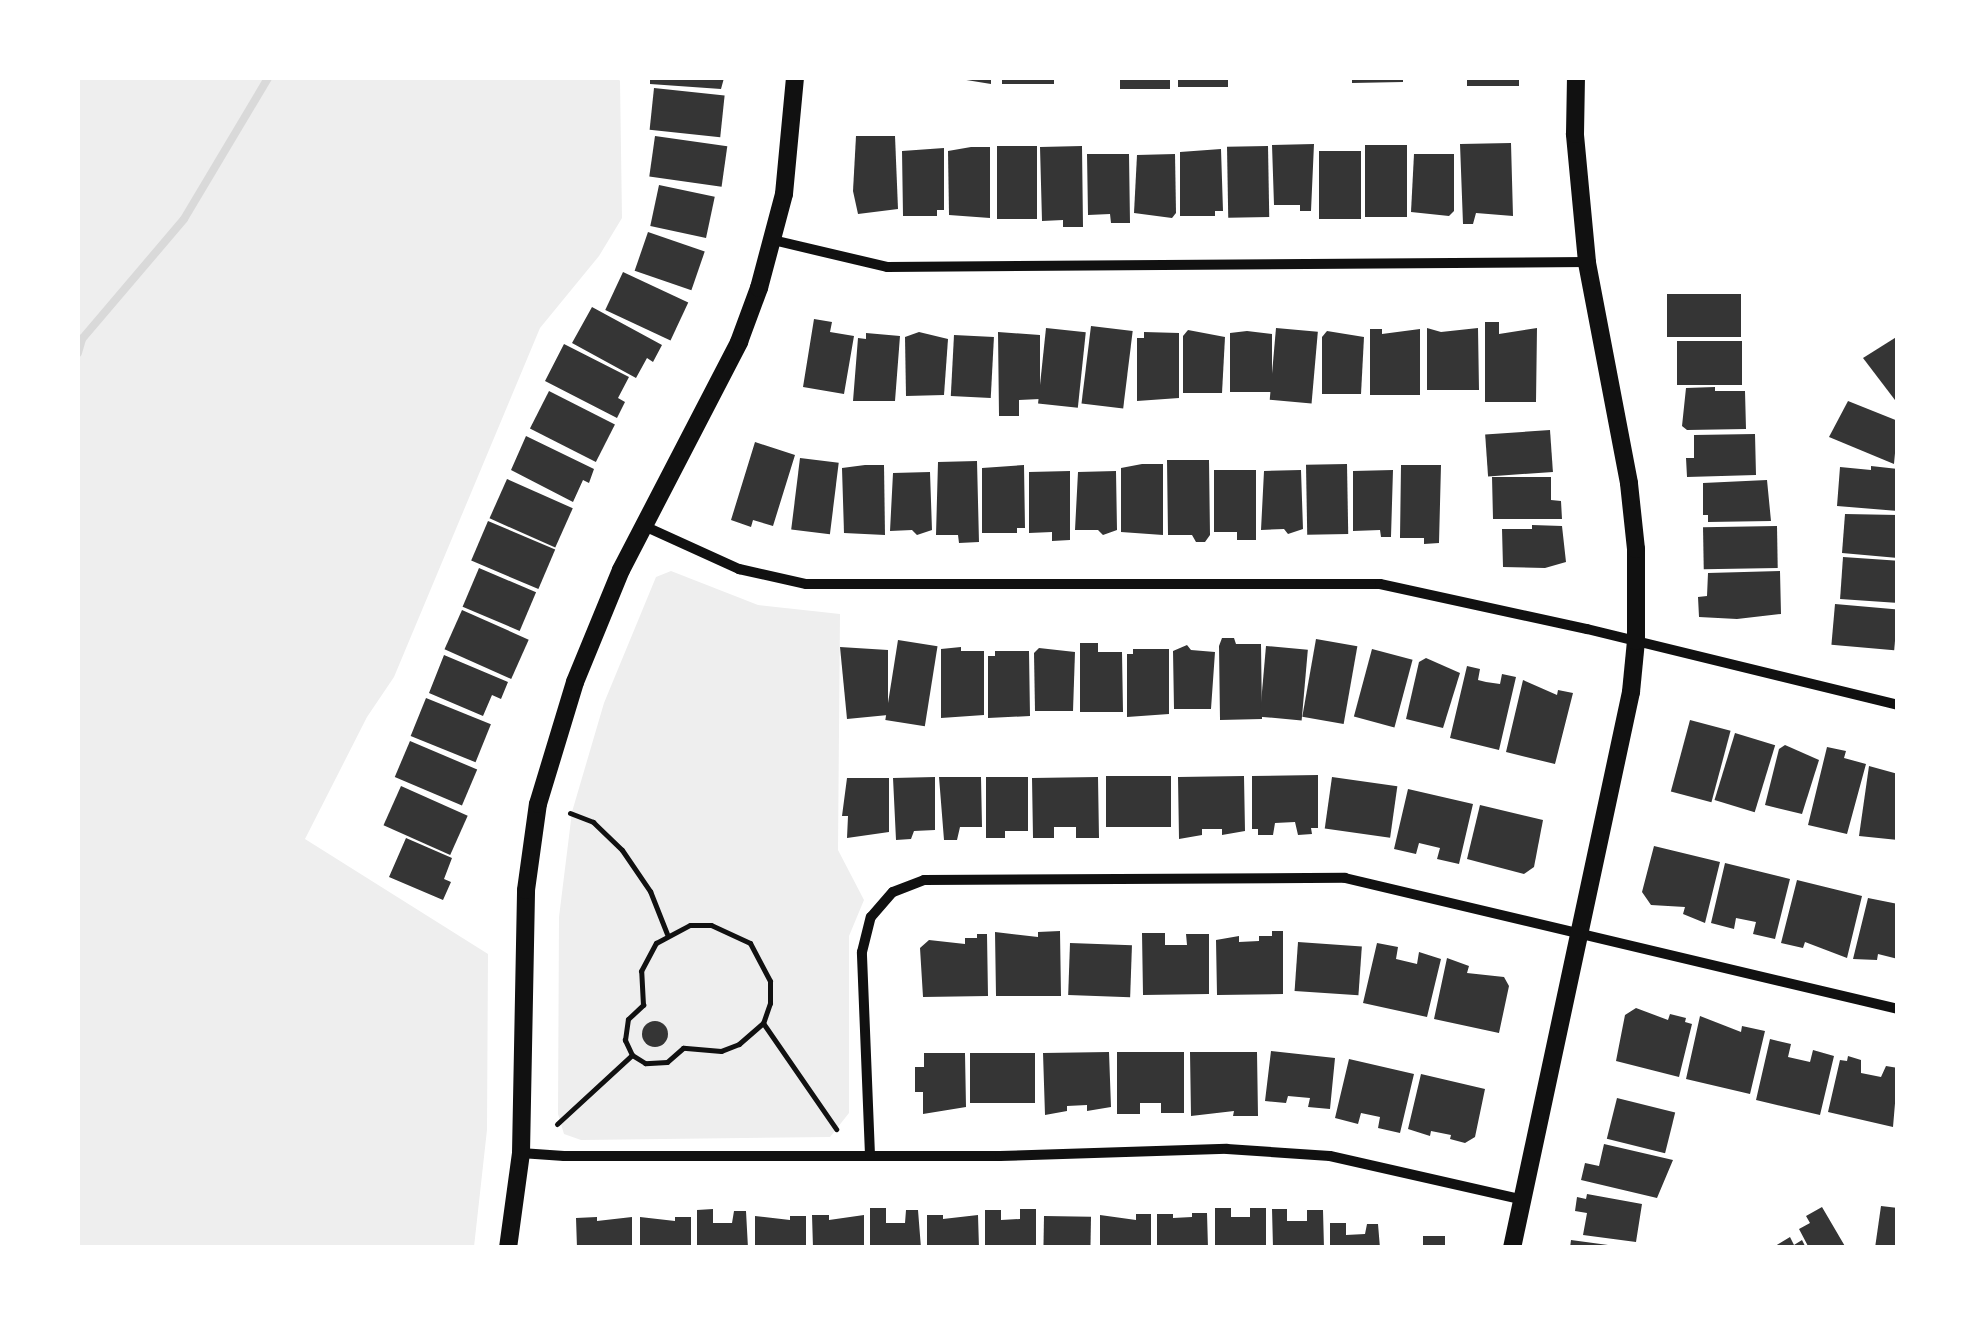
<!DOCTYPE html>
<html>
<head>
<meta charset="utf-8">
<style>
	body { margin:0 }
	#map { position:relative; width:1975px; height:1325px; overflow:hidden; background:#fff; font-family:"DejaVu Sans",sans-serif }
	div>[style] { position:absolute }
	.green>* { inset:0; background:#eee }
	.stream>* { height:8px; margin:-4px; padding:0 4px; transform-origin:4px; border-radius:4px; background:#d9d9d9 }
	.building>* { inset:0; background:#353535; transform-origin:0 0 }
	.round { border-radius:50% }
	.path>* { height:5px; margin:-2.5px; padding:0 2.5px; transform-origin:2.5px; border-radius:2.5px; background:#111 }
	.minor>* { height:10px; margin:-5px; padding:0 5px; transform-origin:5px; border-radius:5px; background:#111 }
	.tertiary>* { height:18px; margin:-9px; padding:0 9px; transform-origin:9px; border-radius:9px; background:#111 }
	span { translate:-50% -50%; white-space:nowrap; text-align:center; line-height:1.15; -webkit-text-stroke:10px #fff; paint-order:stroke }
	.frame { position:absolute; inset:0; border:80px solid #fff; pointer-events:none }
</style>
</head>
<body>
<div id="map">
	<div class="green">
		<i style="clip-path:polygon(78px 78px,618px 78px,620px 81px,622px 218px,599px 256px,540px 328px,394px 677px,367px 717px,305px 839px,488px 954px,487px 1130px,474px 1247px,78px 1247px)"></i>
		<i style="clip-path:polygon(671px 571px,758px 605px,840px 614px,838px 850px,864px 900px,849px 936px,849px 1113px,830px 1137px,581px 1140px,564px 1134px,558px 1114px,559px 917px,572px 812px,604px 703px,656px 577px)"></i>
	</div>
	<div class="stream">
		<i style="left:78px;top:353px;width:15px;rotate:-74deg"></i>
		<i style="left:82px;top:339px;width:157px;rotate:-49.6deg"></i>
		<i style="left:184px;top:219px;width:164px;rotate:-59.2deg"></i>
	</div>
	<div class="building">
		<i style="clip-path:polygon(650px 78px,724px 78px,721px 89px,650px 84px)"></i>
		<i style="clip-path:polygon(954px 78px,991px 78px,991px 84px)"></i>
		<i style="left:1002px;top:78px;width:52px;height:6px"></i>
		<i style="left:1120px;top:78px;width:50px;height:11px"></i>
		<i style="left:1178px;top:78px;width:50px;height:9px"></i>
		<i style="clip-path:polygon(1352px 78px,1403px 78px,1403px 82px,1352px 83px)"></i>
		<i style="left:1467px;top:78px;width:52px;height:8px"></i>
		<i style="left:654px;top:88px;width:71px;height:42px;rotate:6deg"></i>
		<i style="left:655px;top:136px;width:73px;height:41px;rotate:8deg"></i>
		<i style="clip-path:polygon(856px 136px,895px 136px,898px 209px,858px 214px,853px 191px)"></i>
		<i style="clip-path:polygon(1511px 143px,1513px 216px,1476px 213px,1473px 224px,1463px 224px,1460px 144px)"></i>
		<i style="clip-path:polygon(1314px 144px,1311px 211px,1300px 211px,1300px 205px,1274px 205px,1272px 145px)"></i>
		<i style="left:1407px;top:145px;width:72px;height:42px;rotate:90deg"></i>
		<i style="left:997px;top:146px;width:40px;height:73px"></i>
		<i style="clip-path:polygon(1082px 146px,1083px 227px,1063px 227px,1063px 220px,1042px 221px,1040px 147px)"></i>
		<i style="left:1268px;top:146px;width:71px;height:41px;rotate:89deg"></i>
		<i style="clip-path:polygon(971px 147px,990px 147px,990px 218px,949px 215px,948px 151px)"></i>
		<i style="clip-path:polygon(944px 148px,944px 210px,937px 210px,937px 216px,903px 216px,902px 151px)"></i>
		<i style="clip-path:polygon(1221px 149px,1223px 211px,1215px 211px,1215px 216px,1180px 216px,1180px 152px)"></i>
		<i style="left:1319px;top:151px;width:42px;height:68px"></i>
		<i style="clip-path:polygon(1087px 154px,1129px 154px,1130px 223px,1111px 223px,1110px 214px,1088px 215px)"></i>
		<i style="clip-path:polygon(1175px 154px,1176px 213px,1172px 218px,1134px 213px,1137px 155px)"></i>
		<i style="clip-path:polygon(1414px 154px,1454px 154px,1454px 211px,1449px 216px,1411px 212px)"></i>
		<i style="left:659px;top:185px;width:57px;height:42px;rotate:12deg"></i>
		<i style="left:648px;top:232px;width:60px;height:41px;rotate:19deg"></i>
		<i style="left:623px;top:272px;width:72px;height:42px;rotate:25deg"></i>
		<i style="left:1741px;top:294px;width:43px;height:74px;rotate:90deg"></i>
		<i style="clip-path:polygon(592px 307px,662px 345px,653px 362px,647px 358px,636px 378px,572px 343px)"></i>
		<i style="clip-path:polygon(814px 319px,832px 322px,830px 332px,854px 336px,844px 394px,803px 387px)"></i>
		<i style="clip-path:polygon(1485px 322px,1499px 322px,1499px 334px,1537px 328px,1536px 402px,1485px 402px)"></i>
		<i style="left:1091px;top:326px;width:42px;height:78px;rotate:7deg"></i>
		<i style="left:1046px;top:328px;width:40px;height:76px;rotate:6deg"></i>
		<i style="left:1276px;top:328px;width:42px;height:72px;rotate:5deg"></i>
		<i style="clip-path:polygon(1427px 328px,1441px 332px,1478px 328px,1479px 390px,1427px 390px)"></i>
		<i style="clip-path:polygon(1370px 329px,1382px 329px,1382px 334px,1420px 329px,1420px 395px,1370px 395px)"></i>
		<i style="clip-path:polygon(1188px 330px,1225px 337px,1222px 393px,1183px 393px,1183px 336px)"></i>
		<i style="clip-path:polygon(1247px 331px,1272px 334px,1272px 392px,1230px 392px,1230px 333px)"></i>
		<i style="clip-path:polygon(1327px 331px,1364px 337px,1361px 394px,1322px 394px,1322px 337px)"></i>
		<i style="clip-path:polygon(919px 332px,948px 339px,944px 395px,906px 396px,905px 337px)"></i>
		<i style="clip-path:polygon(998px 332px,1040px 335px,1040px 399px,1019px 400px,1019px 416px,999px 416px)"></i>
		<i style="clip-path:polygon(1144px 332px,1179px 333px,1179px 398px,1137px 401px,1137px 338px,1144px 338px)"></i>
		<i style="clip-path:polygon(866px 333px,900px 336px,895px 401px,853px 401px,858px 338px,866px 339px)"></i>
		<i style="left:954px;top:335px;width:40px;height:61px;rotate:3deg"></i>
		<i style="clip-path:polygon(1898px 336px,1898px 404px,1863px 358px)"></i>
		<i style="left:1677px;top:341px;width:65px;height:44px"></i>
		<i style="clip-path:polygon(564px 344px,629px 377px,618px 398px,625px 402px,617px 418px,545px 381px)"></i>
		<i style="clip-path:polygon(1715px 387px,1715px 391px,1745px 391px,1746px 429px,1687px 430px,1682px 426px,1686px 388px)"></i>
		<i style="left:549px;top:391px;width:74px;height:42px;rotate:27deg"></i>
		<i style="clip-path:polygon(1848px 401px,1898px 421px,1894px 464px,1829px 437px)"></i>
		<i style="left:1550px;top:430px;width:42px;height:65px;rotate:86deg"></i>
		<i style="clip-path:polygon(1755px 434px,1756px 475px,1687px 477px,1686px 458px,1694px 458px,1694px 435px)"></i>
		<i style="clip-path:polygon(526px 436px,594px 469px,589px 483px,583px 480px,573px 502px,511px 470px)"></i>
		<i style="clip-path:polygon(755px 442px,795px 455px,773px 526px,753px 520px,751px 527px,731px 520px)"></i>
		<i style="left:800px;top:458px;width:39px;height:72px;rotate:7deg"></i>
		<i style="clip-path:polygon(1167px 460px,1209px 460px,1210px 535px,1205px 542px,1196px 542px,1192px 535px,1168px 535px)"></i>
		<i style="clip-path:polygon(977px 461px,979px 542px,959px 543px,958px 535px,936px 535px,938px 462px)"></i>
		<i style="clip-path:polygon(1142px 464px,1163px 464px,1163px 535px,1121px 532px,1121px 468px)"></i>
		<i style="left:1347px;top:464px;width:70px;height:41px;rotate:89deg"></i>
		<i style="clip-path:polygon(865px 465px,884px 465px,885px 535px,844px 533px,842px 468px)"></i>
		<i style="clip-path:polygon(1024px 465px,1025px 528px,1017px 528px,1017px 533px,982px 533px,982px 468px)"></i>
		<i style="clip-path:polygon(1401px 465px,1441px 465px,1439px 543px,1424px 544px,1424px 538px,1400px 538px)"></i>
		<i style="clip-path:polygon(1871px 466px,1898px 469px,1898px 511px,1837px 506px,1840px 467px,1871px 470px)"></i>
		<i style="clip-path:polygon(1214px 470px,1256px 470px,1256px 540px,1237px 540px,1237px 532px,1214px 532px)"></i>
		<i style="clip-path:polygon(1301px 470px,1303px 529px,1288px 534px,1284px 529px,1261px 530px,1264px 471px)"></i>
		<i style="clip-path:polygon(1393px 470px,1391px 537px,1381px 537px,1380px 530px,1353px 531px,1353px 471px)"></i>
		<i style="clip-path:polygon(1070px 471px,1070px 540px,1052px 541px,1052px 532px,1029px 533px,1029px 472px)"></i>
		<i style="clip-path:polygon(1116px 471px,1117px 530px,1103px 535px,1098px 530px,1075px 530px,1078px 472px)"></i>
		<i style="clip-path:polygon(930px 472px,932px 530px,917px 535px,912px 530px,890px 531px,893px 473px)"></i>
		<i style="clip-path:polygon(1492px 477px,1551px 477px,1551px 500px,1561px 501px,1562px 519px,1493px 519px)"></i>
		<i style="left:507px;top:479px;width:72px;height:43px;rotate:24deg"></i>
		<i style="clip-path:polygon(1767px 480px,1771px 521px,1708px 522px,1708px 515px,1703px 515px,1703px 483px)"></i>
		<i style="clip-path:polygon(1845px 514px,1898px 515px,1898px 558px,1842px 553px)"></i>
		<i style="left:488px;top:521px;width:73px;height:43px;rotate:23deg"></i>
		<i style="clip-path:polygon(1532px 525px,1562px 526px,1566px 562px,1545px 568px,1503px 567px,1502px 529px,1532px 529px)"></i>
		<i style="left:1777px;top:526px;width:42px;height:74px;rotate:89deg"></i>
		<i style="left:1843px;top:557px;width:55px;height:42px;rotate:4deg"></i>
		<i style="left:479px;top:568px;width:62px;height:42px;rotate:23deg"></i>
		<i style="clip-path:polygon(1780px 571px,1781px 614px,1737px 619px,1699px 617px,1698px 597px,1707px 596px,1708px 573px)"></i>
		<i style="left:1835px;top:604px;width:63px;height:41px;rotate:5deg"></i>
		<i style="left:462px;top:610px;width:73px;height:43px;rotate:24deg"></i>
		<i style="clip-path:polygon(1234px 638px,1236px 644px,1261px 644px,1262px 719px,1220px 720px,1219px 646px,1222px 638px)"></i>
		<i style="left:1316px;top:639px;width:42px;height:79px;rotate:10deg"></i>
		<i style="left:898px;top:640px;width:40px;height:81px;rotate:9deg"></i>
		<i style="clip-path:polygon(1080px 643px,1098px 643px,1098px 652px,1122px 652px,1123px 712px,1080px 712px)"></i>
		<i style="clip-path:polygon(1187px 645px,1191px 650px,1215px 652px,1211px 709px,1174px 709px,1173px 651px)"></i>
		<i style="left:1266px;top:646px;width:42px;height:71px;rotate:5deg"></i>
		<i style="clip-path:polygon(840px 647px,888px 650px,888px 715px,847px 719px)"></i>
		<i style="clip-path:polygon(961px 647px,961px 651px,984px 651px,984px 715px,941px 718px,941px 649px)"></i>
		<i style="clip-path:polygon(1039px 648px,1075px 652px,1073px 711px,1035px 711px,1034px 653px)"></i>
		<i style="clip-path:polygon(1133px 649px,1169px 649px,1169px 714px,1127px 717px,1127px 654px,1133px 654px)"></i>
		<i style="left:1372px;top:649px;width:42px;height:70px;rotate:15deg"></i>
		<i style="clip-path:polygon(995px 651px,1029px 651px,1030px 716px,988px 718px,988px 656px,995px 656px)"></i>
		<i style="clip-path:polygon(444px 655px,508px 682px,501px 699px,492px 695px,483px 716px,429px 693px)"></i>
		<i style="clip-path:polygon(1426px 658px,1460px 673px,1443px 728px,1406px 719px,1419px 662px)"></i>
		<i style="clip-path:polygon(1467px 666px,1480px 669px,1478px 680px,1486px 682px,1500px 684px,1502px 674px,1516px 677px,1499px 750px,1450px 738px)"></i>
		<i style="clip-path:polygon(1523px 680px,1557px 695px,1558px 690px,1573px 693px,1555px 764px,1506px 752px)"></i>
		<i style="left:426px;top:698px;width:70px;height:41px;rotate:22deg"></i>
		<i style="left:1690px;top:720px;width:42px;height:74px;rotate:15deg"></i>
		<i style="left:1735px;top:733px;width:42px;height:70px;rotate:17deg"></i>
		<i style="left:410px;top:741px;width:73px;height:39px;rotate:23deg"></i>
		<i style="clip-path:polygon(1785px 745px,1819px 760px,1802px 814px,1765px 805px,1779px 749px)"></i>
		<i style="clip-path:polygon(1827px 747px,1846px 751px,1844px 758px,1866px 764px,1847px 834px,1808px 825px)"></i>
		<i style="clip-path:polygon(1869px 766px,1898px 774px,1898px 840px,1859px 836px)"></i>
		<i style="clip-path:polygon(1318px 775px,1318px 828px,1311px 828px,1312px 834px,1298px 835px,1295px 822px,1275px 823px,1273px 835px,1258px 835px,1258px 829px,1252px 829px,1252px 776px)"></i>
		<i style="left:1106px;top:776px;width:65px;height:51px"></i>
		<i style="clip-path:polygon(1244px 776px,1245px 831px,1222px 835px,1222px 829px,1202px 829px,1202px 835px,1179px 839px,1178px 777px)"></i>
		<i style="clip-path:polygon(935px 777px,935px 830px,914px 831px,911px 839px,896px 840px,893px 778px)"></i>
		<i style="clip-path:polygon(939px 777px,981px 777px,982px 827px,960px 827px,957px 840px,944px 840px)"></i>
		<i style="clip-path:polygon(986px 777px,1028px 777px,1028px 831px,1005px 831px,1005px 838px,986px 838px)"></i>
		<i style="clip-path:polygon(1098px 777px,1099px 838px,1076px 838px,1076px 827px,1054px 827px,1054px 838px,1033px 838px,1032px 778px)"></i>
		<i style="left:1332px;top:777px;width:66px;height:52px;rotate:8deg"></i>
		<i style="clip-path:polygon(847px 778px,889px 778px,889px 832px,847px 838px,848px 816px,842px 816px)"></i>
		<i style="left:401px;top:786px;width:73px;height:43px;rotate:24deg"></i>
		<i style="clip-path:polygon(1408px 789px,1473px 804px,1459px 864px,1437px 859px,1440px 848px,1419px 843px,1416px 854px,1394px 849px)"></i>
		<i style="clip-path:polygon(1480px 805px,1543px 820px,1534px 867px,1524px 874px,1467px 859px)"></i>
		<i style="clip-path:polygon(406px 838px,452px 858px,444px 879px,451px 882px,443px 900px,389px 877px)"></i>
		<i style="clip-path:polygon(1654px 846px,1720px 862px,1705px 923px,1683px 914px,1685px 907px,1651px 905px,1642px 892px)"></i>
		<i style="clip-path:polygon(1725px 863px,1790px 879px,1775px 939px,1753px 934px,1756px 922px,1736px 918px,1734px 929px,1711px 923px)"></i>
		<i style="clip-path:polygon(1797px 880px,1862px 896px,1847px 958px,1805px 942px,1803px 948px,1781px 943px)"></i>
		<i style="clip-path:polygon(1868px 898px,1898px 904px,1898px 959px,1878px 954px,1877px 960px,1853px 959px)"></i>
		<i style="clip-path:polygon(1060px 931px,1061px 996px,996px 996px,995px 932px,1038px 937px,1038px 932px)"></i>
		<i style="clip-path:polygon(1272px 931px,1283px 931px,1283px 994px,1217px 995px,1216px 940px,1239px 936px,1239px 942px,1259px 941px,1259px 936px,1272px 936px)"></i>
		<i style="clip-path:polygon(1142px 933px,1165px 933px,1165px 945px,1187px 945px,1186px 934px,1209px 934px,1209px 994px,1143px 995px)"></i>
		<i style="clip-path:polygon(977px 934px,987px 934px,988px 996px,923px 997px,920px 948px,929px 940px,965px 944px,965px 938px,977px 938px)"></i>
		<i style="left:1298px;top:942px;width:64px;height:49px;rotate:4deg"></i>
		<i style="left:1070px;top:943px;width:62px;height:52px;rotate:2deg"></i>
		<i style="clip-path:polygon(1377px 943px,1398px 947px,1396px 959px,1417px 964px,1419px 952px,1441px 959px,1427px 1017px,1363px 1003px)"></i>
		<i style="clip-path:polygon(1447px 958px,1469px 966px,1467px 973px,1504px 977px,1509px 986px,1499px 1033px,1434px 1019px)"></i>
		<i style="clip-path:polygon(1636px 1008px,1668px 1020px,1670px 1014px,1686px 1018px,1685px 1022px,1692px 1024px,1679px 1077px,1616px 1061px,1625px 1015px)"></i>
		<i style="clip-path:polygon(1700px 1016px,1741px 1032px,1742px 1026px,1765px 1031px,1750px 1094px,1686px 1079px)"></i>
		<i class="round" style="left:642px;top:1021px;width:26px;height:26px"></i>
		<i style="clip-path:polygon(1770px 1039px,1791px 1044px,1788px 1057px,1810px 1062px,1813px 1050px,1834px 1056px,1820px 1115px,1756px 1100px)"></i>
		<i style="clip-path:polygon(1271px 1051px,1335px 1058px,1330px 1109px,1308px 1107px,1310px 1098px,1288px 1096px,1286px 1103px,1265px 1101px)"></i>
		<i style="clip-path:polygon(1109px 1052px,1111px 1107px,1087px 1111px,1087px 1105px,1067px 1106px,1067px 1111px,1045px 1115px,1043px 1053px)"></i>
		<i style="clip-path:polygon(1117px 1052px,1184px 1052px,1184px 1113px,1161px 1113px,1161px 1103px,1140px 1103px,1140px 1114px,1117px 1114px)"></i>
		<i style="clip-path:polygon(1190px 1052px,1257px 1052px,1258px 1116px,1233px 1116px,1234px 1111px,1191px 1116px)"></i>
		<i style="clip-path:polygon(924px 1053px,965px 1053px,966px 1107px,923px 1114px,923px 1092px,915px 1092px,915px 1067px,924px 1067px)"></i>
		<i style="left:970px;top:1053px;width:65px;height:50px"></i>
		<i style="clip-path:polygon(1848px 1056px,1861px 1060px,1861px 1073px,1881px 1077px,1886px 1066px,1898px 1068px,1893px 1127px,1828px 1112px,1840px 1060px,1847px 1061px)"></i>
		<i style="clip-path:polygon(1349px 1059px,1414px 1074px,1400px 1133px,1378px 1128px,1380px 1117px,1361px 1113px,1358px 1124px,1335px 1118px)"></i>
		<i style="clip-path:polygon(1421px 1074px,1485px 1089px,1475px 1137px,1465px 1143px,1450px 1139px,1451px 1135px,1431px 1131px,1430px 1136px,1408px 1129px)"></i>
		<i style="left:1617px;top:1098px;width:60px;height:42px;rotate:14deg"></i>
		<i style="clip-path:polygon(1604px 1144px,1673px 1160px,1657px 1198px,1581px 1180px,1585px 1163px,1599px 1166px)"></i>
		<i style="clip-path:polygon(1587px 1194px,1642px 1204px,1636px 1242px,1583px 1235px,1587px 1213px,1575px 1211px,1577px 1197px,1586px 1199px)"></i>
		<i style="clip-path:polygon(1881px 1206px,1898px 1208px,1898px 1248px,1875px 1248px)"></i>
		<i style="clip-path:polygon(1822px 1207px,1846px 1248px,1809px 1248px,1799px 1229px,1810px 1223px,1806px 1216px)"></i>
		<i style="clip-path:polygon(870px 1208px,886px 1208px,886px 1223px,905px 1223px,906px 1210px,918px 1210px,921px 1248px,870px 1248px)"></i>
		<i style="clip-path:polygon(1215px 1208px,1231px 1208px,1231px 1217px,1250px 1217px,1250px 1208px,1266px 1208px,1266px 1248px,1215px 1248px)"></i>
		<i style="clip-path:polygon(713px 1209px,713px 1223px,732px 1223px,734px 1211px,746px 1211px,748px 1248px,697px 1248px,697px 1210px)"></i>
		<i style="clip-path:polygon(1020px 1209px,1036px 1209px,1036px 1248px,985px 1248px,985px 1210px,1001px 1210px,1001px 1220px,1020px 1219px)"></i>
		<i style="clip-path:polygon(1272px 1209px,1287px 1209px,1287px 1221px,1307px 1221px,1307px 1210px,1323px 1210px,1324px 1248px,1273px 1248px)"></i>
		<i style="clip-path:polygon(1192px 1213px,1207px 1213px,1208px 1248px,1157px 1248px,1157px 1214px,1173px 1214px,1173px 1218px,1192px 1217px)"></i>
		<i style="clip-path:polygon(1136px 1214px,1151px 1214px,1151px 1248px,1100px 1248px,1100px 1215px,1136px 1220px)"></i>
		<i style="clip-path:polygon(812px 1215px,829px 1215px,829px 1220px,864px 1215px,864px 1248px,813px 1248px)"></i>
		<i style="clip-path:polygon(927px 1215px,943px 1215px,943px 1219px,978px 1215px,979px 1248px,927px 1248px)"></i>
		<i style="clip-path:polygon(755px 1216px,790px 1220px,790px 1216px,806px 1216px,806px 1248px,755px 1248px)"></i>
		<i style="left:1044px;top:1216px;width:47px;height:32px;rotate:1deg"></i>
		<i style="clip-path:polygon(597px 1217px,597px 1221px,632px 1217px,632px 1248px,577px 1248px,576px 1218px)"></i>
		<i style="clip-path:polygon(640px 1217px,675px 1221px,675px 1217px,691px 1217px,691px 1248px,640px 1248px)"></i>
		<i style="clip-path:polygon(1330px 1223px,1346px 1223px,1346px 1235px,1365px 1234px,1367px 1224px,1378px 1224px,1380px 1248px,1330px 1248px)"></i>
		<i style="left:1423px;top:1236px;width:22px;height:12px"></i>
		<i style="clip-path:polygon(1790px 1237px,1794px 1245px,1802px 1240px,1806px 1248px,1772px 1248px)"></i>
		<i style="clip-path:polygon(1571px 1240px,1608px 1245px,1608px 1248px,1570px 1248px)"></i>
	</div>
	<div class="path">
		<i style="left:570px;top:813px;width:25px;rotate:21deg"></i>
		<i style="left:593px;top:822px;width:40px;rotate:44deg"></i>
		<i style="left:622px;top:850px;width:50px;rotate:55.7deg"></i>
		<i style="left:650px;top:891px;width:46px;rotate:68.4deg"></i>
		<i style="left:690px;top:925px;width:21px"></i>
		<i style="left:711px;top:925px;width:43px;rotate:24.8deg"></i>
		<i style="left:750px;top:943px;width:43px;rotate:62.2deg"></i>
		<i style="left:770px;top:981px;width:22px;rotate:90deg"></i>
		<i style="left:770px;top:1003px;width:21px;rotate:109deg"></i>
		<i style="left:763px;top:1023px;width:32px;rotate:139deg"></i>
		<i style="left:739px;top:1044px;width:19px;rotate:159deg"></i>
		<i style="left:721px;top:1051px;width:38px;rotate:-175deg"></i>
		<i style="left:683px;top:1048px;width:21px;rotate:139deg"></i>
		<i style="left:667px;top:1062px;width:22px;rotate:177deg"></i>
		<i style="left:645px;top:1063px;width:15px;rotate:-148deg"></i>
		<i style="left:632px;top:1055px;width:17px;rotate:-115deg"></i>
		<i style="left:625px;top:1040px;width:21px;rotate:-82deg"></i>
		<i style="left:628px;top:1019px;width:21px;rotate:-43deg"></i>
		<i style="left:643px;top:1005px;width:34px;rotate:-93deg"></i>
		<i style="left:641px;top:971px;width:32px;rotate:-62deg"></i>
		<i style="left:656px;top:943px;width:38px;rotate:-28deg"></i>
		<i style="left:763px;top:1023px;width:129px;rotate:55.4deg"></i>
		<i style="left:557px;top:1124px;width:102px;rotate:-42.6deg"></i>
	</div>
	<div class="minor">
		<i style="left:773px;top:240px;width:117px;rotate:13.3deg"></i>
		<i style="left:887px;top:267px;width:700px;rotate:-0.41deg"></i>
		<i style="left:642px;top:525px;width:107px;rotate:24.4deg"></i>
		<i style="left:739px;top:569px;width:69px;rotate:12.6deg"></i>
		<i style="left:806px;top:584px;width:574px"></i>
		<i style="left:1380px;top:584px;width:212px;rotate:12.3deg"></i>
		<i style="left:1587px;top:629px;width:320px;rotate:13.7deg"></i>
		<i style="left:521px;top:1153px;width:43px;rotate:4deg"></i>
		<i style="left:564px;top:1156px;width:436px"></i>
		<i style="left:1000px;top:1156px;width:227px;rotate:-1.8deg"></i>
		<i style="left:1227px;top:1149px;width:103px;rotate:3.9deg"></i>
		<i style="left:1330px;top:1156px;width:195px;rotate:12.8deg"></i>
		<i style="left:870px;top:1155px;width:203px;rotate:-92.3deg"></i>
		<i style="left:862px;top:952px;width:36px;rotate:-76deg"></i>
		<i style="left:871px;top:917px;width:33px;rotate:-49deg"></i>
		<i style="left:893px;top:892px;width:33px;rotate:-21deg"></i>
		<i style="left:924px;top:880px;width:421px;rotate:-0.3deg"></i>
		<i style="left:1345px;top:878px;width:568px;rotate:13.33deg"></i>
	</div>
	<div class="tertiary">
		<i style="left:508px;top:1248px;width:96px;rotate:-82.2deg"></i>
		<i style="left:521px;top:1153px;width:263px;rotate:-88.9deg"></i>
		<i style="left:526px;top:890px;width:87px;rotate:-82.1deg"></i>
		<i style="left:538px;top:804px;width:127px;rotate:-73.1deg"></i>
		<i style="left:575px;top:682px;width:121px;rotate:-67.7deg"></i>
		<i style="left:621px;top:570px;width:257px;rotate:-62.6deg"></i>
		<i style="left:739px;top:342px;width:58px;rotate:-69.7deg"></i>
		<i style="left:759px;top:288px;width:97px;rotate:-75.1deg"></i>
		<i style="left:784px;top:194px;width:117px;rotate:-84.6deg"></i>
		<i style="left:1512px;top:1248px;width:569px;rotate:-77.92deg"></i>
		<i style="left:1631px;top:692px;width:51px;rotate:-84.4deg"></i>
		<i style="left:1636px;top:641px;width:92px;rotate:-90deg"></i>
		<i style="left:1636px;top:549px;width:66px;rotate:-96.1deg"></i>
		<i style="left:1629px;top:483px;width:225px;rotate:-100.8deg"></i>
		<i style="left:1587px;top:262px;width:129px;rotate:-95.4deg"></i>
		<i style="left:1575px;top:134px;width:56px;rotate:-89deg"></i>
	</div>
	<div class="frame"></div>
</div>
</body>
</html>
